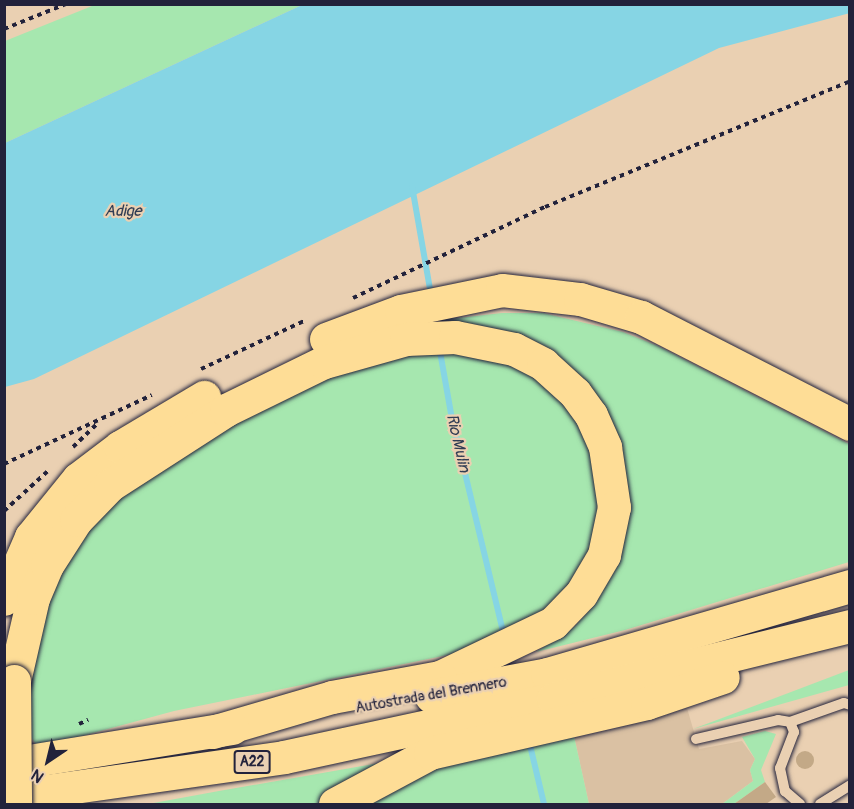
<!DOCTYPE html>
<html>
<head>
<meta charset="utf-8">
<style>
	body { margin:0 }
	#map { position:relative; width:854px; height:809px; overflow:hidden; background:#ead0b2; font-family:Pangolin,sans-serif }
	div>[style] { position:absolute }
	.built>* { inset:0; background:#dac1a3 }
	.green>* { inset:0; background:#a6e7af }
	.water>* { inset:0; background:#86d5e4 }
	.stream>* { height:6px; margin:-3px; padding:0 3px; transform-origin:3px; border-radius:3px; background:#86d5e4 }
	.building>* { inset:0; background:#c3a987 }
	.round { border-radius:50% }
	.path>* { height:4px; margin-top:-2px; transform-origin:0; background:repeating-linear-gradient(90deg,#22223b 0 4.5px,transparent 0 9px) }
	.roads { filter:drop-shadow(0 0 2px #22223b) drop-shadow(0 0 2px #22223b) }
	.lane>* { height:10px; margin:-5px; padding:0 5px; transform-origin:5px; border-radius:5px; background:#ead0b2 }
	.highway>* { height:33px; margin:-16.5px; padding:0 16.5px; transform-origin:16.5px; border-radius:16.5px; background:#fedd96 }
	.bridges { filter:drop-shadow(0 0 2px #22223b) drop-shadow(0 0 2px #22223b) }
	.highway-bridge>* { height:33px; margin:-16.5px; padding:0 16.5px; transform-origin:16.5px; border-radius:16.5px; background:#fedd96 }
	span { translate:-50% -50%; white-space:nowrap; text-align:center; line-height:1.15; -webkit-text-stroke:4.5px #ead0b2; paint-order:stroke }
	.shield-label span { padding:2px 4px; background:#ead0b2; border:2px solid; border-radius:4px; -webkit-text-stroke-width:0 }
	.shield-label { font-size:14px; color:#22223b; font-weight:700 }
	.street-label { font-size:15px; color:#22223b }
	.water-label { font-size:16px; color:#313d54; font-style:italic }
	.frame { position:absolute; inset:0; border:6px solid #22223b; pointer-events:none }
	.north { position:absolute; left:18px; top:731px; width:60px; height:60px; -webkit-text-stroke:4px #ead0b2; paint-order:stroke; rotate:215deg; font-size:16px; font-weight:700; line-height:24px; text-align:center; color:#22223b }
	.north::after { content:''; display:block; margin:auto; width:21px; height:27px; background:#22223b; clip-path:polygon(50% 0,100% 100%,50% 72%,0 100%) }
</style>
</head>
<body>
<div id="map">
	<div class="built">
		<i style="clip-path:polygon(687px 708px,699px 749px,742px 741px,755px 759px,750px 770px,753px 781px,722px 804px,589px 804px,574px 736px)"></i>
	</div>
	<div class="green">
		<i style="clip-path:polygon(97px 4px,302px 4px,302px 5px,5px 143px,5px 41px)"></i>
		<i style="clip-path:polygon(502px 313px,543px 313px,623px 332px,658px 346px,849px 444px,849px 562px,625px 630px,536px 652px,574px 627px,594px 605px,608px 579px,597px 401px,422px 322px)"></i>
		<i style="clip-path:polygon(446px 348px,514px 361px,544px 382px,585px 427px,605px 500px,589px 564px,549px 612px,477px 649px,174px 711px,38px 748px,23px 724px,44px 598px,96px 516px,186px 446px,369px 357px)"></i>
		<i style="clip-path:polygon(849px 670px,849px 685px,693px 729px)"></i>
		<i style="clip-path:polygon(765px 731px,776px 734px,761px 770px,765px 782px,734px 804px,722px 804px,753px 781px,750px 770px,755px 759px,742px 737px)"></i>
		<i style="clip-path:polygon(574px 736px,589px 804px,360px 804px,445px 765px)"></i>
		<i style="clip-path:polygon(385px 762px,318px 804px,148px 804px,219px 791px)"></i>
	</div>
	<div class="water">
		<i style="clip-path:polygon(302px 5px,849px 4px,850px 13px,719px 48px,34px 379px,5px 387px,5px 143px)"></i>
	</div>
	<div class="stream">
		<i style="left:412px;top:186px;width:111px;rotate:80.1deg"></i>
		<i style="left:439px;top:346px;width:74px;rotate:79.9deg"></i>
		<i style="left:452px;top:419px;width:222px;rotate:76.5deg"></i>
		<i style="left:529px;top:741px;width:65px;rotate:76.6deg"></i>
	</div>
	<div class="building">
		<i class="round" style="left:796px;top:751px;width:18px;height:18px"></i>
		<i style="clip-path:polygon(765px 782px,776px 797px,766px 804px,734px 804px)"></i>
	</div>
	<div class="path">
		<i style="left:4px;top:29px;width:67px;rotate:-22deg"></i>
		<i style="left:353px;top:298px;width:212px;rotate:-25.4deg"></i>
		<i style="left:545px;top:207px;width:330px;rotate:-22.4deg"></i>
		<i style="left:201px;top:369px;width:116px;rotate:-25deg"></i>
		<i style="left:73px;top:447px;width:35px;rotate:-44deg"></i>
		<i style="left:4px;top:464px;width:163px;rotate:-25deg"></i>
		<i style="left:4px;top:511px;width:62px;rotate:-42.4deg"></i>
		<i style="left:79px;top:724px;width:10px;rotate:-24deg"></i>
	</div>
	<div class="roads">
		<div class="lane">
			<i style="left:790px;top:722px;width:57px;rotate:-19.4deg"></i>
			<i style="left:844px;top:703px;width:6px;rotate:18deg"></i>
			<i style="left:696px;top:739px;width:84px;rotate:-13deg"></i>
			<i style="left:778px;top:720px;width:12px;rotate:9deg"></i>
			<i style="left:790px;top:722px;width:11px;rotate:68deg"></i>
			<i style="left:794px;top:732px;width:39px;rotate:111deg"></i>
			<i style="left:780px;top:768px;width:24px;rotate:78deg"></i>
			<i style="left:785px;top:791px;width:20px;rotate:41deg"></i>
			<i style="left:820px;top:804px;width:36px;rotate:-32deg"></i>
		</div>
		<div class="highway">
			<i style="left:326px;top:339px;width:80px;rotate:-20.5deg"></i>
			<i style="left:401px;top:311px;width:103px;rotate:-11.7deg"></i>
			<i style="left:502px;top:290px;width:79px;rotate:6.6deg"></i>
			<i style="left:580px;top:299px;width:64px;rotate:16.4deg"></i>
			<i style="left:641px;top:317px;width:235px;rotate:27.1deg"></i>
			<i style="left:4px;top:599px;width:68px;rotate:-66.5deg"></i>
			<i style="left:31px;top:537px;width:75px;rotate:-51deg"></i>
			<i style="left:78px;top:479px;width:53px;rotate:-37.3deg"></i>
			<i style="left:120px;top:447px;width:98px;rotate:-30.8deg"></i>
			<i style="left:14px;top:681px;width:85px;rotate:-77.1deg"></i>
			<i style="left:33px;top:598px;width:36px;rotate:-67deg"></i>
			<i style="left:47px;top:565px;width:54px;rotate:-57.2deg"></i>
			<i style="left:76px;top:520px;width:49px;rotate:-45.8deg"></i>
			<i style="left:110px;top:485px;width:138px;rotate:-32.9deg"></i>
			<i style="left:226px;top:410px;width:109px;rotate:-26.1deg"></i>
			<i style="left:324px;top:362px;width:85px;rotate:-15.7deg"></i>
			<i style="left:406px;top:339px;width:49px;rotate:-2.3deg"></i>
			<i style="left:455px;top:337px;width:60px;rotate:11.5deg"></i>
			<i style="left:514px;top:349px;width:33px;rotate:27deg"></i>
			<i style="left:543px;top:364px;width:43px;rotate:42.2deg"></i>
			<i style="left:575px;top:393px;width:27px;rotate:54deg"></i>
			<i style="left:591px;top:415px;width:35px;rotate:66deg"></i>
			<i style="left:605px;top:447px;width:61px;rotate:81.5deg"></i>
			<i style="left:614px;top:507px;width:49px;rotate:101.8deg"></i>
			<i style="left:604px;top:555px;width:45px;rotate:120.5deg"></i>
			<i style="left:581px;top:594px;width:40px;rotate:134deg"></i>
			<i style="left:553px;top:623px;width:125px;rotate:154.5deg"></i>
			<i style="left:440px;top:677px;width:110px;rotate:169.5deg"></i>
			<i style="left:332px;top:697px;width:125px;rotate:163.7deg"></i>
			<i style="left:431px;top:696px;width:118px;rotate:-10.7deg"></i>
			<i style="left:547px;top:674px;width:316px;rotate:-16.2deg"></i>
			<i style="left:4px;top:765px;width:231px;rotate:-9.2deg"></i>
			<i style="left:4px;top:797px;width:283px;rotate:-8.1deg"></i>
			<i style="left:284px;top:757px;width:275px;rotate:-12.2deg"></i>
			<i style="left:553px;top:699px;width:306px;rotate:-13.8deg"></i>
			<i style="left:335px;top:804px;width:108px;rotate:-28.2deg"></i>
			<i style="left:430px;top:753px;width:223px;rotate:-13deg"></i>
			<i style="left:647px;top:703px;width:80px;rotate:-18.9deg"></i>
		</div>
	</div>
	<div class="bridges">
		<div class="highway-bridge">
			<i style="left:14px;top:681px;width:123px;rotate:89.5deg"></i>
		</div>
	</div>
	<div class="shield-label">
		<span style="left:252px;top:762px">A22</span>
	</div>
	<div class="street-label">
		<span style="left:431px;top:695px;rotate:-10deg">Autostrada del Brennero</span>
	</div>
	<div class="water-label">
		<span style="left:123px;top:211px">Adige</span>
		<span style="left:458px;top:443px;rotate:77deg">Rio Mulin</span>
	</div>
	<div class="frame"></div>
	<div class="north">N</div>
</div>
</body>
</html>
